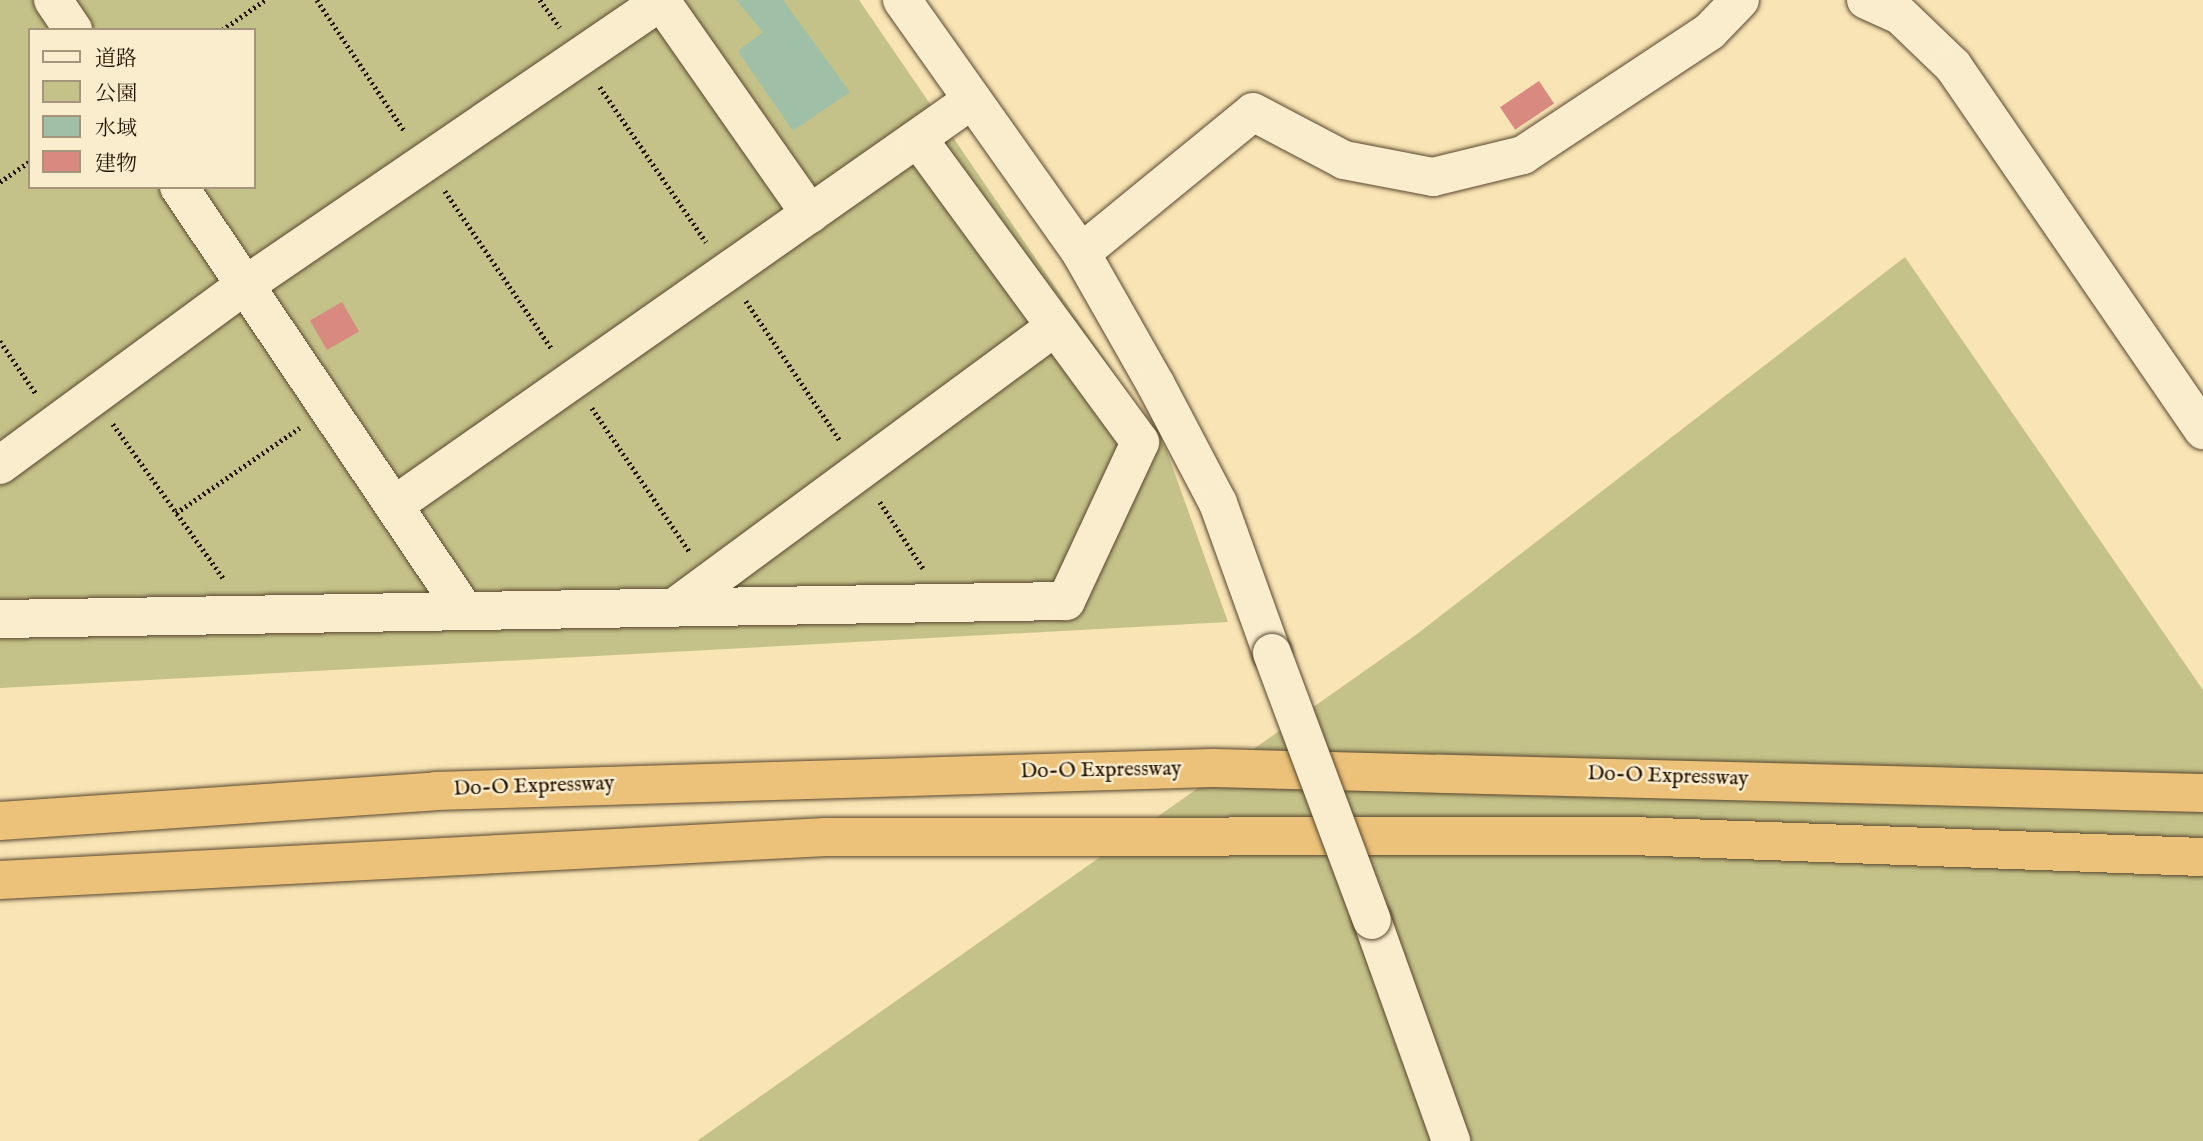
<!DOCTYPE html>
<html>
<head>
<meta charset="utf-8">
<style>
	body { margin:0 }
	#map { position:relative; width:2203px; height:1141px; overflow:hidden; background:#f8e4b4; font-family:"IM FELL English","Noto Serif JP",serif }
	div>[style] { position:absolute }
	.green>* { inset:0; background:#c4c289 }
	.water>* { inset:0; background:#9fbfa7 }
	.building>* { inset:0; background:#d98a80; transform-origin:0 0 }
	.path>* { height:4.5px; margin-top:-2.25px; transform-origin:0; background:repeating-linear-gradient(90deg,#241200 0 2px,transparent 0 5.5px) }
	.roads { filter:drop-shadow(0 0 2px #59462d) drop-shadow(0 0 2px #59462d) }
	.minor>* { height:38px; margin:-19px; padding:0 19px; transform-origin:19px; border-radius:19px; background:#faedce }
	.highway>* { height:38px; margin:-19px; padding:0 19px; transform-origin:19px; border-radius:19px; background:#ecc27a }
	.bridges { filter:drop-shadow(0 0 2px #59462d) drop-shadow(0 0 2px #59462d) }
	.minor-bridge>* { height:38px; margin:-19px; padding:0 19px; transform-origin:19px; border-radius:19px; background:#faedce }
	span { translate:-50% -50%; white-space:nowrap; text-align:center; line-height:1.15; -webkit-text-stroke:5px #faedce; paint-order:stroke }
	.street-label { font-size:21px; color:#241200 }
	.legend { position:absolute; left:28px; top:28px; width:228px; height:161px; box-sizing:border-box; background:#faedce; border:2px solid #a4957c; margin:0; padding:9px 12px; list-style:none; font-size:21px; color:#241200 }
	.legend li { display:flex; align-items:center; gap:14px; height:35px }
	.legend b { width:35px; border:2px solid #a4957c }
</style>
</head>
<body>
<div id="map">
	<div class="green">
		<i style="clip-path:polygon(evenodd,0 0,859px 0,1166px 449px,1228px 622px,0 688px,0 0,30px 30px,254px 30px,254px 187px,30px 187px,30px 30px)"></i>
		<i style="clip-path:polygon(1905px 257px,2203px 690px,2203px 1141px,697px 1141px,1417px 634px)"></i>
	</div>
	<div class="water">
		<i style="clip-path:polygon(736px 0,783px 0,850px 92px,793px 131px,738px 51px,763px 32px)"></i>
	</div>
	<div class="building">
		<i style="left:1539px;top:81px;width:27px;height:47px;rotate:56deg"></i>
		<i style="left:342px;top:302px;width:34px;height:37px;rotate:60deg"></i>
	</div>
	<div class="path">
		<i style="left:317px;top:0;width:159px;rotate:56.3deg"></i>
		<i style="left:540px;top:0;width:34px;rotate:54deg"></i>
		<i style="left:222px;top:30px;width:52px;rotate:-34.9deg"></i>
		<i style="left:600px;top:87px;width:188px;rotate:55.6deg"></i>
		<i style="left:0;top:182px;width:37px;rotate:-35deg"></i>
		<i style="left:445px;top:191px;width:191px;rotate:55.9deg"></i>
		<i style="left:746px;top:301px;width:170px;rotate:56deg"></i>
		<i style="left:0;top:341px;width:65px;rotate:55.6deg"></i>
		<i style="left:592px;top:408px;width:174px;rotate:55.8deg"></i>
		<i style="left:113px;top:424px;width:191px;rotate:54.4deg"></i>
		<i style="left:880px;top:502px;width:79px;rotate:56.9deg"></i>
		<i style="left:176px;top:513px;width:150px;rotate:-34.6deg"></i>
	</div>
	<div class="roads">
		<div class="minor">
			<i style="left:53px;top:0;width:36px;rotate:56deg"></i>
			<i style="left:902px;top:0;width:310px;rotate:54.7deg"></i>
			<i style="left:1081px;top:253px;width:152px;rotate:60.4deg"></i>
			<i style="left:1156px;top:385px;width:133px;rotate:62.3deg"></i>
			<i style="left:1218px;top:503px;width:159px;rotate:70.2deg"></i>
			<i style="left:1866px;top:0;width:37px;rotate:24deg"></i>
			<i style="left:1900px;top:15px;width:74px;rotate:43.9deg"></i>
			<i style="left:1953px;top:66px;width:442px;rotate:55.5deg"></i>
			<i style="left:661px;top:1px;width:260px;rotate:55deg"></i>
			<i style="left:179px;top:187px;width:510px;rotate:56.03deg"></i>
			<i style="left:1081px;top:253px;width:222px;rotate:-39.3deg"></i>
			<i style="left:1253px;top:112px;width:103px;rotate:27.8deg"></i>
			<i style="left:1344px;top:160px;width:91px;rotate:10.8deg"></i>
			<i style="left:1433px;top:177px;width:93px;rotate:-13.7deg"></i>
			<i style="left:1523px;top:155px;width:224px;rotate:-33.5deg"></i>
			<i style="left:1710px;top:31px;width:43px;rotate:-45.9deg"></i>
			<i style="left:0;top:465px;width:303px;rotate:-36.3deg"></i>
			<i style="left:244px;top:286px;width:507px;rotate:-34.32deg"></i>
			<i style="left:396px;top:504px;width:704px;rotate:-35.05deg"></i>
			<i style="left:679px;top:604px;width:467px;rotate:-36.4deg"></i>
			<i style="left:0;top:619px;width:1066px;rotate:-0.97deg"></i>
			<i style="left:1066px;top:601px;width:175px;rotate:-65deg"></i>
			<i style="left:1140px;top:442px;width:376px;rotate:-126.2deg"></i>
			<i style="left:1372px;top:920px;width:235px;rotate:70.3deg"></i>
		</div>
		<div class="highway">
			<i style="left:0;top:821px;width:436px;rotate:-3.9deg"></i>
			<i style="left:435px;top:791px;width:778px;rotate:-1.69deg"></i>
			<i style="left:1213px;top:768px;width:990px;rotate:1.45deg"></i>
			<i style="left:0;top:880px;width:827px;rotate:-2.98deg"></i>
			<i style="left:826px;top:837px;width:806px;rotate:-0.07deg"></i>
			<i style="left:1632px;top:836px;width:571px;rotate:2.11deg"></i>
		</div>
	</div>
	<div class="bridges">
		<div class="minor-bridge">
			<i style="left:1272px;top:653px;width:285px;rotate:69.5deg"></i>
		</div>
	</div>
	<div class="street-label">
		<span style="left:1101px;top:771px;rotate:-1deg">Do-O Expressway</span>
		<span style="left:1668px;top:777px;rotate:2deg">Do-O Expressway</span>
		<span style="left:534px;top:787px;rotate:-2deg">Do-O Expressway</span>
	</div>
	<ul class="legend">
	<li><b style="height:9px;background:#faedce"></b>道路</li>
	<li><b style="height:19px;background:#c4c289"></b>公園</li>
	<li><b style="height:19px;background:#9fbfa7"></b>水域</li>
	<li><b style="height:19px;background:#d98a80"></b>建物</li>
	</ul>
</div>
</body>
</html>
